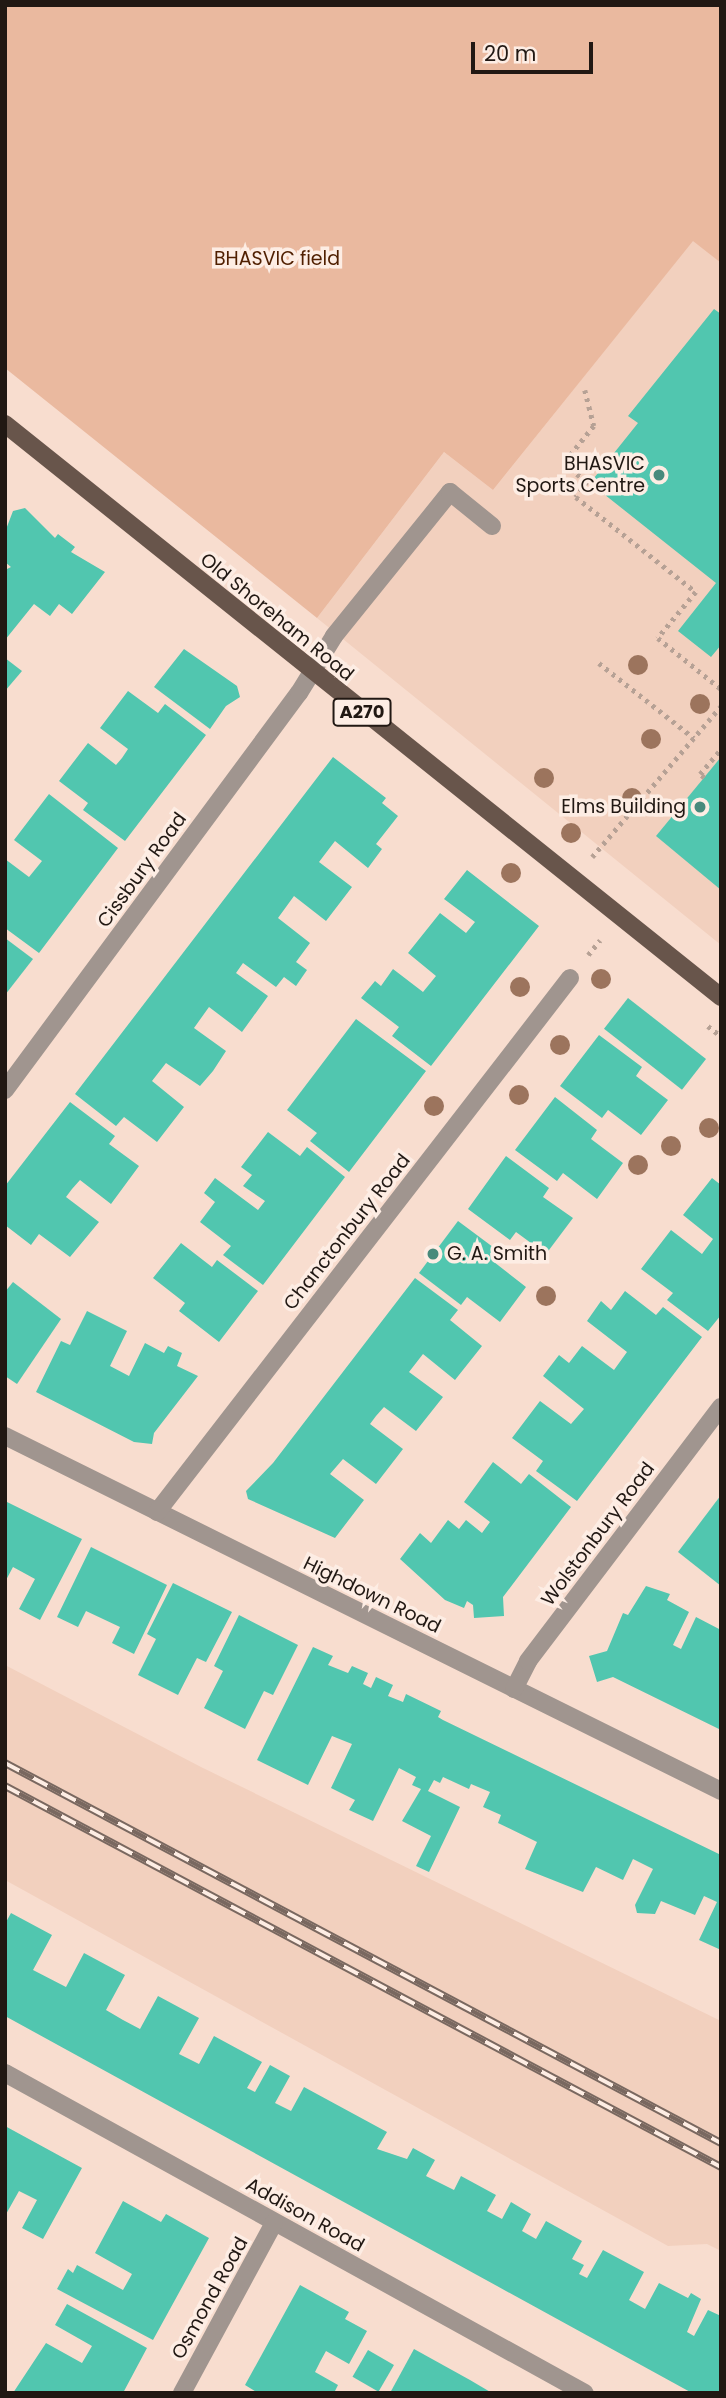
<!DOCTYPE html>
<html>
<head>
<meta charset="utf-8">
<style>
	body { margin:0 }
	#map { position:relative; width:726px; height:2398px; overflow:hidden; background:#f8ddcf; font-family:Poppins,sans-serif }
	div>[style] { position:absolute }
	.built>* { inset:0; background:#f2d0be }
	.green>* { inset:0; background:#eab99f }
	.building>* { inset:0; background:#51c6af; transform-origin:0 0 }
	.path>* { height:4.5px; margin-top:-2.25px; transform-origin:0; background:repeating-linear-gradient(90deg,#b6a195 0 3.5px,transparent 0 8.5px) }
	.minor>* { height:18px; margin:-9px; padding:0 9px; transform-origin:9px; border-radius:9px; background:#a0958f }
	.major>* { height:18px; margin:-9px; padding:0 9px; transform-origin:9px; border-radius:9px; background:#68554b }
	.rail>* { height:8px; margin-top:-4px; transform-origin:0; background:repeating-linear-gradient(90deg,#fdede4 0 16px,#796860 0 32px); box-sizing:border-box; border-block:2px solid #796860 }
	.trees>* { width:20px; height:20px; margin:-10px; border-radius:50%; background:#9c745d }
	.dots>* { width:19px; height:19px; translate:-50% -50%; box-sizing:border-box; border:4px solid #fdede4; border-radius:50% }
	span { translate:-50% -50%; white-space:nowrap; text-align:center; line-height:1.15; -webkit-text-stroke:7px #fdede4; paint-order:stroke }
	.shield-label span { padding:2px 5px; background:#fdede4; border:2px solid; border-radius:5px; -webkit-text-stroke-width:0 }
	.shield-label { font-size:18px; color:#211813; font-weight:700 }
	.park-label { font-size:19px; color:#501f00 }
	.poi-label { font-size:19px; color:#211813 }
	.right { translate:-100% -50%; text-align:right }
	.left { translate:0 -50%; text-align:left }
	.street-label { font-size:19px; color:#211813 }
	.frame { position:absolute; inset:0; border:7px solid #211813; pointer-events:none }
	.scale { position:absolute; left:471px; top:42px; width:122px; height:32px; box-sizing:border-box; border:4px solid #211813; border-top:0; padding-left:9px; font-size:21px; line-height:24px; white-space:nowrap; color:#211813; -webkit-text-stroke:5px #fdede4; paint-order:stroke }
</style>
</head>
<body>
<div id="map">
	<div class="built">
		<i style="clip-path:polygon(693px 240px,721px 263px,721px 945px,317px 618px,444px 452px,493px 490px)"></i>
		<i style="clip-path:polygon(5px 1665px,201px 1767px,721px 2021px,721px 2251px,707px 2244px,668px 2246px,5px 1880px)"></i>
	</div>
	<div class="green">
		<i style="clip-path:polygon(5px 5px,721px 5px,721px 263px,693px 241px,493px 490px,444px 452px,317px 618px,5px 368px)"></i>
	</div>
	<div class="building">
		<i style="clip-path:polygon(714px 309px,721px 314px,721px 645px,711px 657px,678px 631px,716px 583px,590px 483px,638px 423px,628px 416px)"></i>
		<i style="clip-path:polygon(25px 508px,55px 538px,58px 534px,75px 547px,71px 552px,105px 572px,72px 614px,59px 604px,50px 616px,34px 604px,5px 640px,5px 570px,11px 567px,5px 562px,5px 532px,13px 511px)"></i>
		<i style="clip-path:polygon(184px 649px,237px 686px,240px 697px,226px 706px,210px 729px,154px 687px)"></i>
		<i style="clip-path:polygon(5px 658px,22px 671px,5px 691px)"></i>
		<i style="clip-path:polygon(128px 691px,158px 713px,165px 704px,206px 735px,125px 841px,83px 810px,88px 803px,59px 781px,88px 743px,116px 765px,122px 758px,128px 749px,100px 728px)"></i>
		<i style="clip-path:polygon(333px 757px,386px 798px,382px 803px,398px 816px,376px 844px,382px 849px,368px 868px,335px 841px,319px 862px,352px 887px,326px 921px,294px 896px,278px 918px,310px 943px,296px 962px,307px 970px,296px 986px,284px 977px,276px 987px,243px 963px,236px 973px,268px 996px,242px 1032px,209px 1007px,194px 1028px,226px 1051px,213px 1071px,200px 1086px,166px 1063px,152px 1081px,184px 1107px,157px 1142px,124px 1117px,116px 1126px,75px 1094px)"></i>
		<i style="clip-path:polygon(721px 757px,721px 890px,656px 836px)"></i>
		<i style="clip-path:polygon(49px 794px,118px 848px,39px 953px,5px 928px,5px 859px,29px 877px,42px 861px,14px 840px)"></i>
		<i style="clip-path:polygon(467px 870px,539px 926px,431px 1066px,392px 1036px,399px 1027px,361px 998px,375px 981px,381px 986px,393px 969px,423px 992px,436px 976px,408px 953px,440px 913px,466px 933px,475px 922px,444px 899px)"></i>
		<i style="clip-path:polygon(5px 938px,33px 959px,5px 995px)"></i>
		<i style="left:628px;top:998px;width:99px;height:39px;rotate:38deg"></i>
		<i style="clip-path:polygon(356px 1019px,426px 1071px,349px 1172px,310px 1141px,317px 1133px,287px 1110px)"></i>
		<i style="clip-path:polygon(599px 1035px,642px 1067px,636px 1076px,668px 1100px,641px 1135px,608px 1110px,602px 1118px,560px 1086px)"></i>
		<i style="clip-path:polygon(555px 1097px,597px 1130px,591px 1139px,623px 1163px,597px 1199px,563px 1173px,557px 1181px,515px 1150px)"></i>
		<i style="clip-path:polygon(70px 1102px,115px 1136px,109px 1144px,139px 1166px,111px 1204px,80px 1180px,72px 1189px,66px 1197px,99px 1222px,70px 1257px,39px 1234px,31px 1245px,5px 1225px,5px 1186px)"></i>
		<i style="clip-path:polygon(268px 1132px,300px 1156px,307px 1147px,345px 1177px,263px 1285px,223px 1255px,231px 1246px,200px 1222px,215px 1202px,204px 1193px,215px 1178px,258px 1210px,265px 1201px,243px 1186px,252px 1175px,241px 1167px)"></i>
		<i style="clip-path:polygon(506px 1156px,549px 1188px,543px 1197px,573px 1218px,546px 1254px,516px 1232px,510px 1240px,468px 1209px)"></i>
		<i style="clip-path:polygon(712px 1178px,721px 1185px,721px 1315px,708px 1331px,667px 1300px,673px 1293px,641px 1269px,671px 1230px,702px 1254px,713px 1239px,683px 1215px)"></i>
		<i style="clip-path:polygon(458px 1221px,501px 1253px,494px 1262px,526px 1287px,500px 1322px,467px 1297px,461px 1305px,419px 1273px)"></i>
		<i style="clip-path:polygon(181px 1243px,212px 1267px,217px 1260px,258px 1291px,219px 1342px,179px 1311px,185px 1303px,153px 1278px)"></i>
		<i style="clip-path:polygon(415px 1278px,458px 1310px,450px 1320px,482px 1346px,455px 1380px,423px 1354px,409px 1372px,443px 1397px,416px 1431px,384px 1407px,376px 1416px,370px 1424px,403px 1449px,376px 1484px,343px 1459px,330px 1474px,364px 1500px,335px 1538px,248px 1499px,246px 1491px,273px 1463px)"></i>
		<i style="clip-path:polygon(13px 1282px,61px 1319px,17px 1384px,5px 1376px,5px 1292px)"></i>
		<i style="clip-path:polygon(625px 1291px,656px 1315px,663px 1307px,702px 1337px,577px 1501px,536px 1471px,543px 1461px,512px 1438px,540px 1401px,571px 1424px,584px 1409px,543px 1376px,559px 1355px,569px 1363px,582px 1346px,614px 1370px,627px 1352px,587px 1321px,601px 1301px,611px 1310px)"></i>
		<i style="clip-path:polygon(87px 1311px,127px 1331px,110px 1366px,129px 1376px,145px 1343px,164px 1353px,168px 1346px,182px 1353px,177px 1366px,198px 1376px,154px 1433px,152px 1444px,134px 1442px,36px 1392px,61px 1341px,70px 1345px)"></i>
		<i style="clip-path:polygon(493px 1462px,521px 1484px,529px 1474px,571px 1507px,503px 1597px,504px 1616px,474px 1618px,473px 1605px,467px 1601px,464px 1608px,445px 1600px,400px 1559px,420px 1533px,431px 1543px,448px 1520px,459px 1529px,466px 1520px,482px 1533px,490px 1522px,464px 1502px)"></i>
		<i style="clip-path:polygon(721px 1495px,721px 1586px,678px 1552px)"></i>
		<i style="clip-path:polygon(5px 1501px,82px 1539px,40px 1620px,19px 1609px,35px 1579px,13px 1567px,5px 1582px)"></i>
		<i style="clip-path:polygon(91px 1547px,167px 1585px,134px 1654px,112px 1643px,120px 1627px,86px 1611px,78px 1627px,57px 1617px)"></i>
		<i style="clip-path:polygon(173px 1583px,232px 1612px,206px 1662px,197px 1658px,178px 1695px,138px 1675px,156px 1639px,147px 1634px)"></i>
		<i style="clip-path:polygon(646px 1586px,670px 1594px,667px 1600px,689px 1612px,673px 1645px,681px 1649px,696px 1617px,721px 1630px,721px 1730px,613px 1677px,597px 1682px,589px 1656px,607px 1651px,623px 1613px,628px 1615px)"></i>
		<i style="clip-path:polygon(239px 1615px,298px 1645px,273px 1695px,264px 1691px,245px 1729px,204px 1708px,223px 1671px,214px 1666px)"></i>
		<i style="clip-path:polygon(313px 1647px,333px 1656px,328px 1665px,348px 1673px,352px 1666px,368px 1673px,363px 1684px,371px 1688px,376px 1677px,393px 1685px,388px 1696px,403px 1702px,406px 1694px,441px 1711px,438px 1717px,443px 1720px,721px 1855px,721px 1950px,699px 1940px,717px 1902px,704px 1896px,695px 1915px,661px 1901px,655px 1914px,637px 1913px,635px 1905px,653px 1869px,633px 1859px,623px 1880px,596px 1867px,583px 1892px,525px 1869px,537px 1842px,498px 1823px,501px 1815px,483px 1807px,490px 1792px,471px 1784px,469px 1789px,443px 1777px,440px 1783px,434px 1780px,428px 1791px,460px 1807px,429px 1872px,416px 1866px,431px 1836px,402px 1821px,421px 1789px,412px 1785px,416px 1777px,399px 1768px,373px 1821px,349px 1810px,355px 1800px,331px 1788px,352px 1744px,332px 1736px,308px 1785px,257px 1760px)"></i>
		<i style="clip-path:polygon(11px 1913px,52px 1935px,33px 1970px,66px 1987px,84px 1953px,125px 1975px,106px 2010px,123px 2020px,140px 2029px,158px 1996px,199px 2018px,179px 2054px,199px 2064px,214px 2036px,262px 2062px,247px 2088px,255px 2092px,270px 2065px,290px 2076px,275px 2103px,291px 2111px,304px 2087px,387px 2132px,377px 2149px,407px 2159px,413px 2148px,435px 2160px,426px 2176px,454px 2190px,461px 2176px,496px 2195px,487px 2211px,502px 2219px,511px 2202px,531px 2214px,522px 2231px,536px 2239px,546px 2221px,582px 2241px,572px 2259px,584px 2265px,579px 2274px,587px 2278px,603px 2250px,644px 2272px,629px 2300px,645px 2309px,659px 2283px,688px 2298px,691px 2293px,701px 2299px,687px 2332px,694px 2336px,708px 2310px,721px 2316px,721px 2393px,692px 2393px,5px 2016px,5px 1924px)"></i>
		<i style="clip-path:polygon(5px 2126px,82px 2168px,43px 2239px,22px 2228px,37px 2200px,19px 2191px,5px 2216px)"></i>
		<i style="clip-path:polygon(123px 2201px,161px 2222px,166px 2214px,209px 2238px,153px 2340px,57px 2289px,68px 2269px,73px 2273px,77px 2265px,123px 2290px,132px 2274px,95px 2253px)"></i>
		<i style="clip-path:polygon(300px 2285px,349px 2312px,345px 2319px,367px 2331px,349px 2364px,326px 2351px,320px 2362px,315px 2372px,338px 2385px,334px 2393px,258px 2393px,245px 2385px)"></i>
		<i style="clip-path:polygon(67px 2304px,147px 2348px,123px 2393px,13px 2393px,46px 2343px,82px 2363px,92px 2346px,55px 2325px)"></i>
		<i style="clip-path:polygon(414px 2349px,470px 2380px,492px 2393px,390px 2393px)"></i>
		<i style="left:368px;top:2350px;width:30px;height:31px;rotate:30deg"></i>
	</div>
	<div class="path">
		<i style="left:585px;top:390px;width:37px;rotate:76deg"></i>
		<i style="left:594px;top:426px;width:48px;rotate:129deg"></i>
		<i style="left:564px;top:463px;width:30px;rotate:40deg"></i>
		<i style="left:587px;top:482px;width:19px;rotate:126deg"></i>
		<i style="left:576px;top:497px;width:153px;rotate:38.4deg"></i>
		<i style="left:696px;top:592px;width:60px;rotate:129.6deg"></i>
		<i style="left:658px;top:638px;width:81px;rotate:39deg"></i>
		<i style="left:599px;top:663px;width:121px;rotate:38.3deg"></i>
		<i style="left:704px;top:778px;width:6px;rotate:-135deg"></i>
		<i style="left:700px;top:774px;width:33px;rotate:-50deg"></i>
		<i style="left:592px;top:857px;width:199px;rotate:-49.5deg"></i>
		<i style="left:588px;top:955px;width:19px;rotate:-51deg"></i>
		<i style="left:708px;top:1026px;width:16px;rotate:38deg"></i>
	</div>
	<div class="minor">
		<i style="left:5px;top:1090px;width:494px;rotate:-53.5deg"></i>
		<i style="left:299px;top:693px;width:67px;rotate:-58.4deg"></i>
		<i style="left:334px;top:636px;width:185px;rotate:-51.1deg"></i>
		<i style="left:450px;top:492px;width:54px;rotate:39deg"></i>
		<i style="left:5px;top:1436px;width:799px;rotate:26.37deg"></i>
		<i style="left:157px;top:1512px;width:675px;rotate:-52.28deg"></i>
		<i style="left:514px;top:1689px;width:31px;rotate:-63deg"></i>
		<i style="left:528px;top:1661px;width:319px;rotate:-52.8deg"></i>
		<i style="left:5px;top:2073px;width:662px;rotate:28.89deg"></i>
		<i style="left:182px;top:2393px;width:193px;rotate:-61.6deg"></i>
	</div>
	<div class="major">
		<i style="left:5px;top:424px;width:917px;rotate:38.67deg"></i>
	</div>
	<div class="rail">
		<i style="left:5px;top:1763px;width:811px;rotate:27.96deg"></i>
		<i style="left:5px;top:1786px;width:811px;rotate:28.02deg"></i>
	</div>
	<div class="trees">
		<i style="left:638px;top:665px"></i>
		<i style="left:700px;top:704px"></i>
		<i style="left:651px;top:739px"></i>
		<i style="left:544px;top:778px"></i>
		<i style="left:632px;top:798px"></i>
		<i style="left:571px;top:833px"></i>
		<i style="left:511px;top:873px"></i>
		<i style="left:601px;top:979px"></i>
		<i style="left:520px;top:987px"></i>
		<i style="left:560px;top:1045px"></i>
		<i style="left:519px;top:1095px"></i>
		<i style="left:434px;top:1106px"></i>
		<i style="left:709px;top:1128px"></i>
		<i style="left:671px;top:1146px"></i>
		<i style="left:638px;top:1165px"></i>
		<i style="left:546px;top:1296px"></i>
	</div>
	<div class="dots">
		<i style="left:659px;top:475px;background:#478a7c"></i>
		<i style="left:700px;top:807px;background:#478a7c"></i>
		<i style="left:433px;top:1254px;background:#478a7c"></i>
	</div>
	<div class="shield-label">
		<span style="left:362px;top:712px">A270</span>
	</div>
	<div class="park-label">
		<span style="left:277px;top:259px">BHASVIC field</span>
	</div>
	<div class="poi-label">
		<span class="right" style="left:645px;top:475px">BHASVIC<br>Sports Centre</span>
		<span class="right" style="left:686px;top:807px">Elms Building</span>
		<span class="left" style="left:447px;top:1254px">G. A. Smith</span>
	</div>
	<div class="street-label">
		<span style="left:277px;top:617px;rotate:39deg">Old Shoreham Road</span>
		<span style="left:142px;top:870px;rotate:-54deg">Cissbury Road</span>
		<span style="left:347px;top:1232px;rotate:-52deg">Chanctonbury Road</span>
		<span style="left:598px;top:1534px;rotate:-53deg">Wolstonbury Road</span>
		<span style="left:372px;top:1595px;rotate:26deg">Highdown Road</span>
		<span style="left:305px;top:2215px;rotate:29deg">Addison Road</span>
		<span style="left:210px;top:2298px;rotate:-61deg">Osmond Road</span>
	</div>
	<div class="frame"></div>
	<div class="scale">20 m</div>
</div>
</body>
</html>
